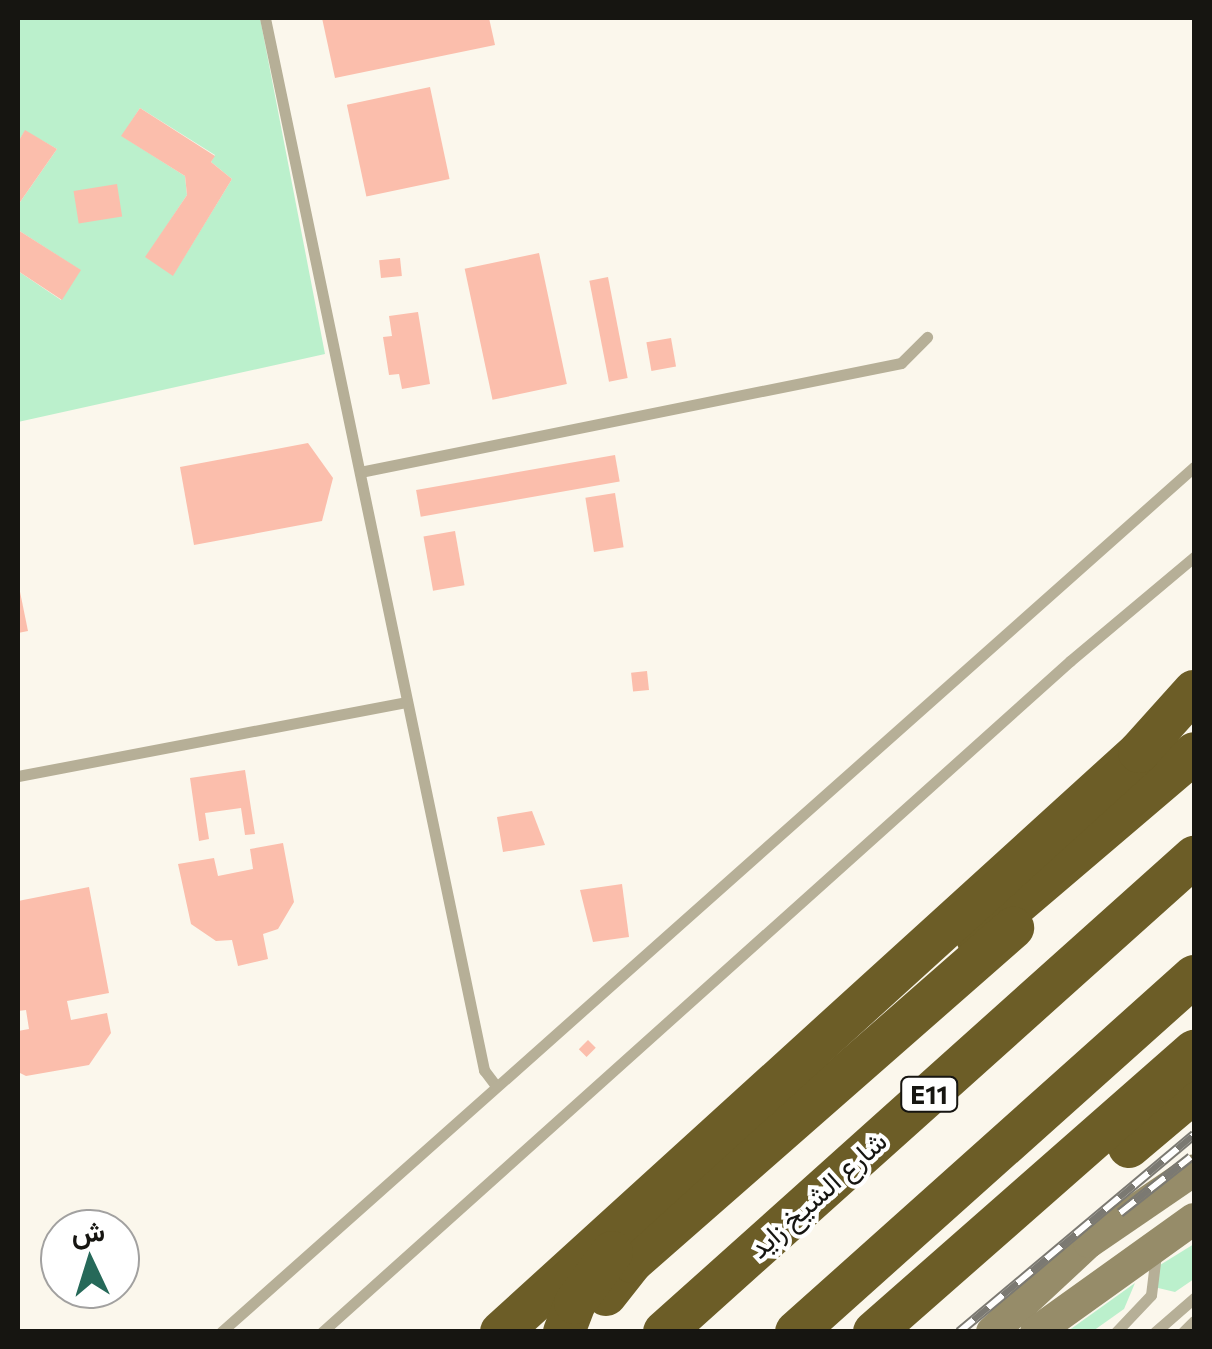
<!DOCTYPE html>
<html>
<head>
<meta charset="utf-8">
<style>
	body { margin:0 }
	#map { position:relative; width:1212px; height:1349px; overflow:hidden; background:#fbf7ec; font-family:Commissioner,Vazirmatn,sans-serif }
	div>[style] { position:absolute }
	.green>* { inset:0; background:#bbf0cc }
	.building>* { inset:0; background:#fbbeac; transform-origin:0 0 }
	.lane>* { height:11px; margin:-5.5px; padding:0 5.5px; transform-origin:5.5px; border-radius:5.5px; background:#b6af97 }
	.secondary>* { height:32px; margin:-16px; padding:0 16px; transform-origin:16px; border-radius:16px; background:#968c69 }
	.highway>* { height:42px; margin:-21px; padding:0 21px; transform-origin:21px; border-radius:21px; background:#6c5d27 }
	.rail>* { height:10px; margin-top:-5px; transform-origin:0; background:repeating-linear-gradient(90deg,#fff 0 19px,#7b7972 0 38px); box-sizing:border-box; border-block:2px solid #7b7972 }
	span { translate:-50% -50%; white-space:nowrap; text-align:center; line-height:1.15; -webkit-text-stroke:8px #fff; paint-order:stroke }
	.shield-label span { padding:2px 8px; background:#fff; border:2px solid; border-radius:8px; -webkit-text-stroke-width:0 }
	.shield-label { font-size:25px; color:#161511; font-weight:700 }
	.street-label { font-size:28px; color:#161511 }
	.frame { position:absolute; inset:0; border:20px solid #161511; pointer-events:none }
	.north { position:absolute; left:40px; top:1209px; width:100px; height:100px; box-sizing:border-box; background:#fff; border:2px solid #a2a1a0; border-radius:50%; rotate:356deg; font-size:28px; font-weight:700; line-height:40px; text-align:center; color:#161511 }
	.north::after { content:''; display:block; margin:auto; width:35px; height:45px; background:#266959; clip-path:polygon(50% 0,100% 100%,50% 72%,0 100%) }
</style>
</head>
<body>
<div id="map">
	<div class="green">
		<i style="clip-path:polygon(evenodd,18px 18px,260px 18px,325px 354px,18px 422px,18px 271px,61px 300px,80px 270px,18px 230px,18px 205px,57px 149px,25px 131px,18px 142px,18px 18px,140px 108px,215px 155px,211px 162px,232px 179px,173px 275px,146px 257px,187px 195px,185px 176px,122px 136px,140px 108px)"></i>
		<i style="clip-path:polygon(1194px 1244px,1194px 1279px,1175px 1292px,1154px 1287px,1160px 1265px)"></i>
		<i style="clip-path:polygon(1135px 1283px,1124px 1309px,1093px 1331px,1068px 1331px)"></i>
	</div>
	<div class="building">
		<i style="clip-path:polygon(322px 18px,489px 18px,495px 45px,335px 78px)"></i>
		<i style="left:430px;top:87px;width:94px;height:85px;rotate:78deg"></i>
		<i style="clip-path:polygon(140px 108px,215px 156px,211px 162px,232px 179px,173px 276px,145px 257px,187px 195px,185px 176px,121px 136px)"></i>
		<i style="clip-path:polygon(25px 130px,57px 149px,18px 205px,18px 142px)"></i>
		<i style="left:117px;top:184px;width:33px;height:44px;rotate:81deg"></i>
		<i style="clip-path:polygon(18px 230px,81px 270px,62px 300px,18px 271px)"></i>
		<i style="left:539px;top:253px;width:134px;height:76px;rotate:78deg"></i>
		<i style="left:400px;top:258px;width:18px;height:21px;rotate:84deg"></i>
		<i style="left:608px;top:277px;width:103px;height:19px;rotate:79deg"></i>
		<i style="clip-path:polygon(418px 312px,430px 384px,402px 389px,399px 374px,389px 375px,383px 337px,392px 336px,389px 316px)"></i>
		<i style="left:671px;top:338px;width:29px;height:25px;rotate:80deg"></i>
		<i style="clip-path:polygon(308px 443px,333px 478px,322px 521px,194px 545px,180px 467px)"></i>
		<i style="left:615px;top:455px;width:27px;height:202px;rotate:80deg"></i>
		<i style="left:615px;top:493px;width:55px;height:30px;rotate:81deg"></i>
		<i style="left:455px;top:531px;width:55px;height:32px;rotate:80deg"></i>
		<i style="clip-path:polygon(18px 582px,28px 631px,18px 633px)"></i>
		<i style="left:647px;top:671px;width:19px;height:16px;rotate:84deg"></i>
		<i style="clip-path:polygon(245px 770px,255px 834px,245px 835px,241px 808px,205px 813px,209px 839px,199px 841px,190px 778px)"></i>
		<i style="clip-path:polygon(532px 811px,545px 845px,503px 852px,497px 817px)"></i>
		<i style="clip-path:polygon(283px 843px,294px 902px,278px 929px,263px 934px,268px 959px,238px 966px,232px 940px,216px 941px,191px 924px,178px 864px,214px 858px,218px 876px,253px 869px,250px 849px)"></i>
		<i style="clip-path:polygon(622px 884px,629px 937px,593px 942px,580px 890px)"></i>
		<i style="clip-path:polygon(89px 887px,109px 993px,67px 1001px,71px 1020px,107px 1013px,111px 1033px,89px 1065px,26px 1076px,18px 1072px,18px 1031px,29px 1029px,26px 1010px,18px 1011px,18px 901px)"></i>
		<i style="left:588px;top:1040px;width:11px;height:13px;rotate:45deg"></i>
	</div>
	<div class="lane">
		<i style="left:265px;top:18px;width:1075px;rotate:78.24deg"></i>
		<i style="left:484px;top:1070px;width:20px;rotate:53deg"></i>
		<i style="left:360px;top:472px;width:552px;rotate:-11.39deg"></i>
		<i style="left:901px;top:363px;width:37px;rotate:-45deg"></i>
		<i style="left:18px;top:776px;width:396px;rotate:-10.8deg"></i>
		<i style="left:221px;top:1332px;width:1302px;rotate:-41.64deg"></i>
		<i style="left:322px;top:1332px;width:1005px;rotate:-41.89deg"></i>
		<i style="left:1070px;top:661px;width:162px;rotate:-40deg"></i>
		<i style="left:1116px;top:1332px;width:51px;rotate:-46.6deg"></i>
		<i style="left:1151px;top:1295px;width:39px;rotate:-83deg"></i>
		<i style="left:1155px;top:1332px;width:52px;rotate:-41.1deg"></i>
		<i style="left:1183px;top:1332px;width:16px;rotate:-45deg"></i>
	</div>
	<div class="secondary">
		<i style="left:992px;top:1332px;width:132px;rotate:-42.9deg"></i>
		<i style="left:1089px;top:1242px;width:127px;rotate:-34.4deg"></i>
		<i style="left:1036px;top:1332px;width:194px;rotate:-35.6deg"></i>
	</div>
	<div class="highway">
		<i style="left:977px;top:938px;width:285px;rotate:-40.4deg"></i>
		<i style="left:1129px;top:1147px;width:85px;rotate:-40.2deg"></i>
		<i style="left:606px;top:1295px;width:42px;rotate:-51.8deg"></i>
		<i style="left:632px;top:1262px;width:507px;rotate:-41.24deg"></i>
		<i style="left:501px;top:1332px;width:862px;rotate:-42.27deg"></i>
		<i style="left:1139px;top:752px;width:82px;rotate:-48deg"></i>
		<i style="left:564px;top:1332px;width:31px;rotate:-69deg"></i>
		<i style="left:575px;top:1303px;width:63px;rotate:-54deg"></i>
		<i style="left:664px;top:1332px;width:712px;rotate:-41.87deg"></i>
		<i style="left:796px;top:1332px;width:534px;rotate:-41.81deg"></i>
		<i style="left:874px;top:1332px;width:426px;rotate:-41.3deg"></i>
	</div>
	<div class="rail">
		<i style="left:1120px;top:1213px;width:90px;rotate:-38.3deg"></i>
		<i style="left:959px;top:1332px;width:307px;rotate:-40deg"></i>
	</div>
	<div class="shield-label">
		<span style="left:929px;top:1094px">E11</span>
	</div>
	<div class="street-label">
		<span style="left:817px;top:1194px;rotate:-42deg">شارع الشيخ زايد</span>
	</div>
	<div class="frame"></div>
	<div class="north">ش</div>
</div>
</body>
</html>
